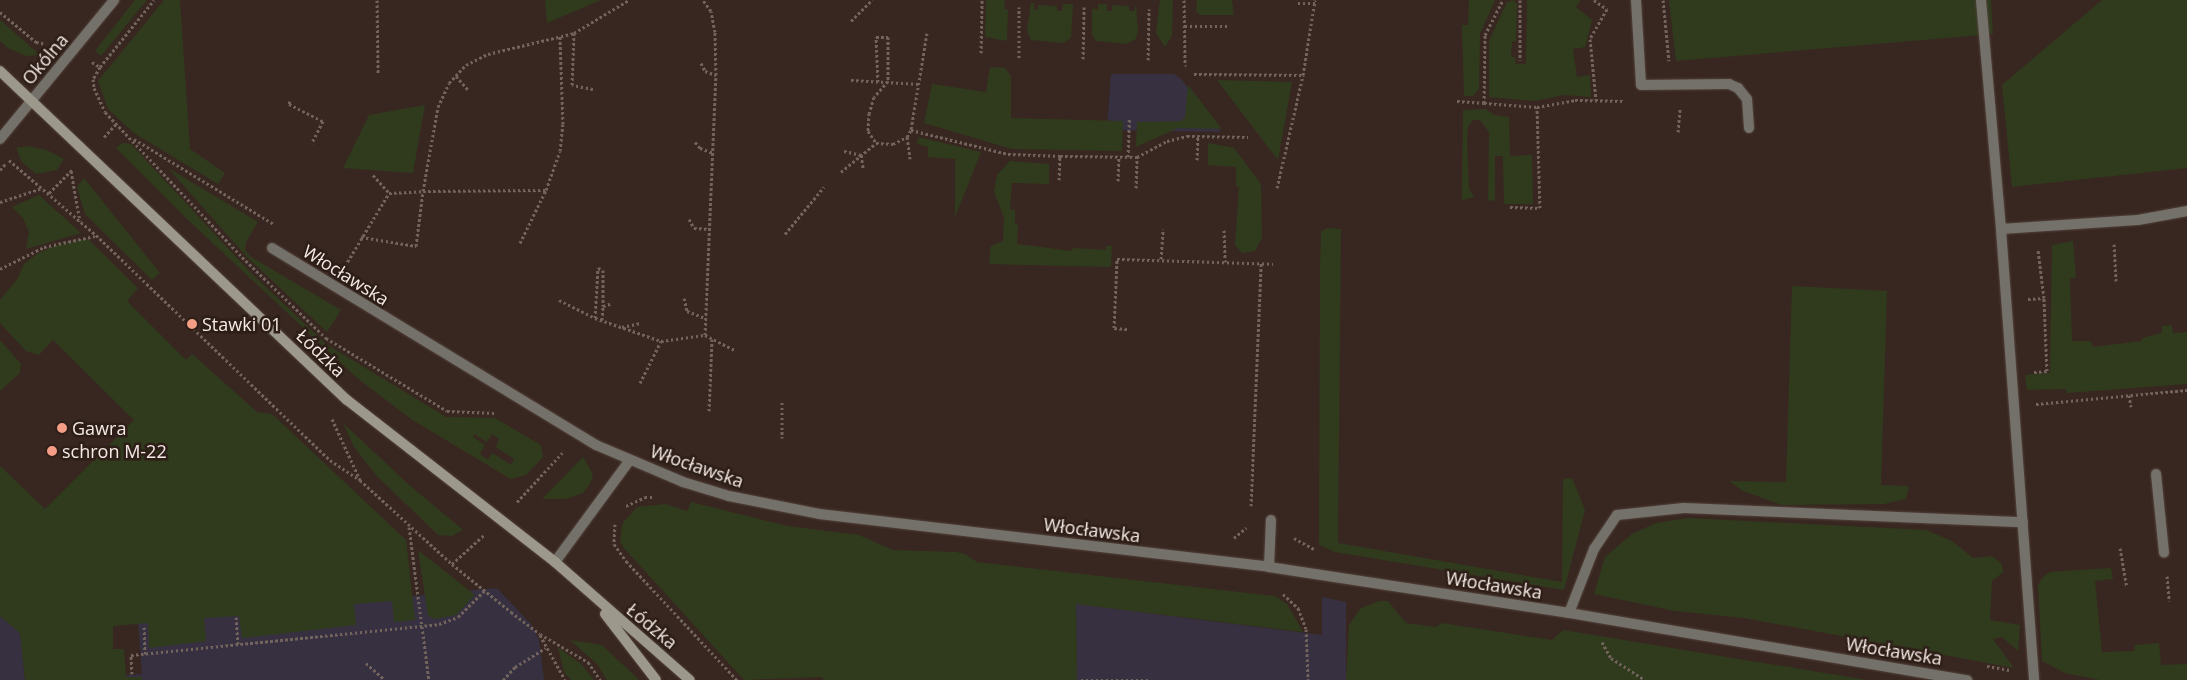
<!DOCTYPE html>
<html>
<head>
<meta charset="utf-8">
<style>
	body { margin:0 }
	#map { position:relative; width:2187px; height:680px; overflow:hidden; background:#382720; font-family:"Open Sans",sans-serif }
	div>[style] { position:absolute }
	.commercial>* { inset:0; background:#363040 }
	.green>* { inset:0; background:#303b1d }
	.path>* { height:3px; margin-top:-1.5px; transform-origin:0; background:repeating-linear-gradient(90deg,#72635c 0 2.5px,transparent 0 5px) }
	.roads { filter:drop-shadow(0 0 1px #53423c) drop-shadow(0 0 1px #53423c) }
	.lane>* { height:10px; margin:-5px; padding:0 5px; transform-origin:5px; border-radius:5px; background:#737169 }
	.street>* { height:10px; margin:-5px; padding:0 5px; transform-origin:5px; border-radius:5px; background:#737169 }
	.secondary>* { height:10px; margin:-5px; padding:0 5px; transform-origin:5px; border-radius:5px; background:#9c988b }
	.dots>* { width:14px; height:14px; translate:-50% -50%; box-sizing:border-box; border:2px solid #2d1e17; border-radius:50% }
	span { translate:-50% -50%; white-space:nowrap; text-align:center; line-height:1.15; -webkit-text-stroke:5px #2d1e17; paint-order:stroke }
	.street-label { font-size:18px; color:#f6eae6 }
	.poi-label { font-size:18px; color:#f6eae6 }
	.left { translate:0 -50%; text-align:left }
</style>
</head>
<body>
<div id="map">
	<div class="commercial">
		<i style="clip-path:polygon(1111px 74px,1174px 74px,1182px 80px,1221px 132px,1107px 130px)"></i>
		<i style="clip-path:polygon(497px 588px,531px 624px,539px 640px,544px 680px,68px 680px,142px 674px,138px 622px)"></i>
		<i style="clip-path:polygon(1322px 597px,1346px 602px,1346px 680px,1077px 680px,1076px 604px,1322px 635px)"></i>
		<i style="clip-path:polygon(0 616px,20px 633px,25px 680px,0 680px)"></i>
	</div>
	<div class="green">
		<i style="clip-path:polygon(135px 0,147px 0,101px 56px,95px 51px)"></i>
		<i style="clip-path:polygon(164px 0,180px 0,190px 149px,225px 173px,218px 184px,134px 133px,108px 109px,98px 81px)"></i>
		<i style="clip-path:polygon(545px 0,601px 0,547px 23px)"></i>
		<i style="clip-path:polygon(986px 0,1004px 0,1005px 9px,1008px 10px,1007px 41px,985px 37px)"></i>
		<i style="clip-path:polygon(1160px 0,1173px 0,1172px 36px,1165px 47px,1156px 33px)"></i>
		<i style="clip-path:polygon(1197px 0,1232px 0,1234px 15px,1200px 15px,1196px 11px)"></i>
		<i style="clip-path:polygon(1469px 0,1495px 0,1480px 34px,1479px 89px,1473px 96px,1464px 96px,1462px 25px,1468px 25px)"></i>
		<i style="clip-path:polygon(1514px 0,1517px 4px,1516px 41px,1512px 42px,1511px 57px,1515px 57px,1516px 64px,1526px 64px,1527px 0,1581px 0,1576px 7px,1592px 20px,1585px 47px,1573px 49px,1577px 77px,1590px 75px,1591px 97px,1564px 95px,1535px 101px,1489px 97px,1489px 41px,1507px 2px)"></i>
		<i style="clip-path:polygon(1669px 0,1991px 0,1993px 34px,1676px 61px)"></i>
		<i style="clip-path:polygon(2102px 0,2187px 0,2187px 168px,2012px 187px,2002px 85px)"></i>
		<i style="clip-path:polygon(1031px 3px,1034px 3px,1034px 10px,1038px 9px,1038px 5px,1057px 6px,1057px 11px,1062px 11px,1063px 4px,1073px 4px,1071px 38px,1063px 43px,1031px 40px,1027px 31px)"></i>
		<i style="clip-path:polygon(1098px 4px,1107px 4px,1107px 11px,1112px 11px,1112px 5px,1129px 6px,1129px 11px,1134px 11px,1136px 5px,1138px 31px,1135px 40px,1126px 44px,1096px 41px,1092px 35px,1092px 8px,1098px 10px)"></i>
		<i style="clip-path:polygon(0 20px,40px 55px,26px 56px,8px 48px,0 41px)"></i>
		<i style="clip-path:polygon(990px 67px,1005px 68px,1011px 76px,1011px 118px,1123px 121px,1122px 151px,1012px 149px,924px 123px,932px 84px,986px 92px)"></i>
		<i style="clip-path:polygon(1217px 80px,1292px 82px,1278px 160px)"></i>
		<i style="clip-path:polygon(1188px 85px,1222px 129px,1178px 128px,1136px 147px,1137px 122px,1181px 121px,1185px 117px)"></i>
		<i style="clip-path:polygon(425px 105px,413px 173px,343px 168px,369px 115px)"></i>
		<i style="clip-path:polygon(1486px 109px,1494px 115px,1509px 117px,1510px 156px,1532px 155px,1533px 204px,1504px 204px,1503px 156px,1495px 156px,1495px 201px,1488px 200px,1489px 132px,1480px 120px,1473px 120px,1468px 127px,1467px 140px,1469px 189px,1474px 197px,1462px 200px,1463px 110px)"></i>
		<i style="clip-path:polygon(918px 137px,981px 152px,955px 217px,955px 159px,928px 157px,928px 147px,917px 144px)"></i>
		<i style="clip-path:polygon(evenodd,123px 143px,131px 144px,251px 273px,326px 344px,446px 417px,495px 418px,541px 445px,543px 457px,526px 475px,511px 479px,411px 419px,356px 377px,187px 219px,116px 148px,123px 143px,474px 434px,487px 442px,492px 434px,499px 439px,496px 447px,514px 459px,511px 465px,492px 453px,488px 460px,480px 454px,485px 445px,473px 437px,474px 434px)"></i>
		<i style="clip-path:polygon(1208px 143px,1234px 148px,1261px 184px,1262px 238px,1255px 251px,1242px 253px,1235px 245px,1239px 187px,1236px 186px,1236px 167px,1208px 165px)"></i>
		<i style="clip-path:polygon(27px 146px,47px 150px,64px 159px,57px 170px,36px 174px,22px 162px,16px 148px)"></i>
		<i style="clip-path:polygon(1010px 161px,1049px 164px,1049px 184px,1012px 183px,1010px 209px,1015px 210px,1015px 225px,1018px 225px,1017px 244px,1072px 251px,1073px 248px,1106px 250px,1106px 246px,1112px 246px,1111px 267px,989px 264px,991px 246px,1003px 241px,1004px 218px,994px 192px,997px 175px)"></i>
		<i style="clip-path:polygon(168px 168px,258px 222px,246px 242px,245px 250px,251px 257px,341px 310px,327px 332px,247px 257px)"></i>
		<i style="clip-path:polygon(84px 178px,160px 273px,152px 280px,85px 214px,77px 187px)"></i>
		<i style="clip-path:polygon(39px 195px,81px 233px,26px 249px,29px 232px,23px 218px,12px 207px)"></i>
		<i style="clip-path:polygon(1328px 228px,1341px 229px,1338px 543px,1562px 582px,1563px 479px,1572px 478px,1585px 510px,1564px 590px,1335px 552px,1319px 545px,1320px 269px,1321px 231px)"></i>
		<i style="clip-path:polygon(88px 239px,138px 288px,127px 301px,186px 360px,192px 354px,257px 412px,272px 414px,406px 540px,415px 620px,394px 622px,392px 601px,354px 604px,356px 625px,242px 638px,239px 616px,204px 618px,206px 641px,149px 648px,148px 623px,113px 626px,113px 649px,124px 649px,126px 677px,142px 677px,142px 680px,25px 680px,20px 633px,0 616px,0 466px,45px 509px,134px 420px,53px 340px,39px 355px,26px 351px,0 323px,0 300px,18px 278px,24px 264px,37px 254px,57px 245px)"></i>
		<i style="clip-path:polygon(2073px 241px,2076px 278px,2070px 278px,2072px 341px,2091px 341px,2093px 347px,2142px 341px,2142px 338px,2162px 333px,2162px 326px,2172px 325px,2173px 333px,2187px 332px,2187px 384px,2067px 393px,2065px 389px,2027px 390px,2025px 375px,2050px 373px,2052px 245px)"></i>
		<i style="clip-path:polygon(1792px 286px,1887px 291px,1881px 485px,1909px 486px,1906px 499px,1884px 504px,1782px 505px,1743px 491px,1729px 481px,1786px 482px)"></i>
		<i style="clip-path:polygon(0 340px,21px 364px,20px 373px,0 391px)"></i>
		<i style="clip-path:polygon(343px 423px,407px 483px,463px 530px,452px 536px,438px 535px,376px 475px,354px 447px)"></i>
		<i style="clip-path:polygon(583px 457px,593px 474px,590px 484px,583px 493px,566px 499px,542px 499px)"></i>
		<i style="clip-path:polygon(691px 502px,787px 526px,859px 535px,893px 550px,956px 552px,965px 554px,977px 562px,1275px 596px,1287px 604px,1303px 632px,1076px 604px,1077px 680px,824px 680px,822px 677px,744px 680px,624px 548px,620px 541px,622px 524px,637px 507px,665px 504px,687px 511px)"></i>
		<i style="clip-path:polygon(1688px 518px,1926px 530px,1952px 541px,1973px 558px,1992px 556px,2002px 564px,2003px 572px,1992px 581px,1990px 620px,2020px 625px,2018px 651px,2002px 637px,1993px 639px,2014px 668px,1744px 618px,1675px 611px,1594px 594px,1605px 557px,1632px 534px,1656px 523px)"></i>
		<i style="clip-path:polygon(418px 550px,475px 595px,456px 615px,435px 619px,428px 616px)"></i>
		<i style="clip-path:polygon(2111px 568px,2113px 579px,2095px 581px,2102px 652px,2134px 651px,2135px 645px,2159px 643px,2161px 665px,2187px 664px,2187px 680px,2100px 680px,2065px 673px,2042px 661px,2038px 585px,2042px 578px,2050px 572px)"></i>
		<i style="clip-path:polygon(1379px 601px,1388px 601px,1406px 623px,1436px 627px,1442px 623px,1552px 640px,1563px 630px,1867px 680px,1346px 680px,1349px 625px,1361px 608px)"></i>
		<i style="clip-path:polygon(570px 640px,602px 645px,639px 680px,607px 680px,597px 664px)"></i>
		<i style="clip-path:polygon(558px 647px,582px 665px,594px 680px,571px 680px,564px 672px)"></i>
	</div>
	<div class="path">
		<i style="left:377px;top:0;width:74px;rotate:89.2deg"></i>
		<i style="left:1184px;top:0;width:66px;rotate:89.1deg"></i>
		<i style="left:1520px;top:0;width:60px;rotate:90deg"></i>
		<i style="left:1594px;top:0;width:16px;rotate:35deg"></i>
		<i style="left:1607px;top:9px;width:34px;rotate:120deg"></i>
		<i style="left:1590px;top:39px;width:61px;rotate:84.4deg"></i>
		<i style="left:1663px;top:0;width:61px;rotate:84.4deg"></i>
		<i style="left:1298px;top:3px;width:17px"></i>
		<i style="left:0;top:12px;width:47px;rotate:39.8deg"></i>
		<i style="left:36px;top:42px;width:10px;rotate:11deg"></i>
		<i style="left:851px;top:21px;width:30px;rotate:-45deg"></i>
		<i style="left:1185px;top:26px;width:43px"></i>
		<i style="left:927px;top:33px;width:98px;rotate:99.4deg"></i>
		<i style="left:911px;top:130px;width:100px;rotate:13.9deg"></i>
		<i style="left:1008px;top:154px;width:52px;rotate:2.2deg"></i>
		<i style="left:1060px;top:156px;width:77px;rotate:0.7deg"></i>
		<i style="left:1137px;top:157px;width:34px;rotate:-28deg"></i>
		<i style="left:1167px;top:141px;width:21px;rotate:-14deg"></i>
		<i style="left:1187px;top:136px;width:61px;rotate:0.9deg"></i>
		<i style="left:981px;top:53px;width:53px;rotate:-88.9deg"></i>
		<i style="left:1019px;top:58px;width:51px;rotate:-90deg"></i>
		<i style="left:1083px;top:59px;width:52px;rotate:-88.9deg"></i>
		<i style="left:1148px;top:60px;width:51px;rotate:-88.9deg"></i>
		<i style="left:92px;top:62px;width:9px;rotate:32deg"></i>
		<i style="left:100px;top:67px;width:14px;rotate:120deg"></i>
		<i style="left:93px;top:79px;width:9px;rotate:84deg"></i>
		<i style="left:94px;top:88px;width:26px;rotate:65deg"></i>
		<i style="left:105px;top:112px;width:199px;rotate:46.6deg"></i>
		<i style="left:242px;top:257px;width:117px;rotate:44deg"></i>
		<i style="left:326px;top:338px;width:141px;rotate:31.1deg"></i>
		<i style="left:447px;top:411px;width:47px;rotate:2.4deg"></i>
		<i style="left:701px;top:63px;width:9px;rotate:63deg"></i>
		<i style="left:705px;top:71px;width:12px;rotate:20deg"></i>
		<i style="left:100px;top:67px;width:86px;rotate:-51.1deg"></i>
		<i style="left:1194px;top:74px;width:109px;rotate:0.5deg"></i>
		<i style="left:456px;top:76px;width:18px;rotate:49deg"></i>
		<i style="left:851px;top:80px;width:68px;rotate:3.4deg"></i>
		<i style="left:878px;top:82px;width:45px;rotate:-92.5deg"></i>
		<i style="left:876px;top:37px;width:12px"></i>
		<i style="left:888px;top:37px;width:44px;rotate:90deg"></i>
		<i style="left:888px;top:81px;width:21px;rotate:131deg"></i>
		<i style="left:874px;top:97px;width:17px;rotate:107deg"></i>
		<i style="left:869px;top:113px;width:18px;rotate:93deg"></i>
		<i style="left:868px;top:131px;width:14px;rotate:56deg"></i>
		<i style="left:876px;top:143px;width:17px;rotate:3deg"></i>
		<i style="left:893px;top:144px;width:16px;rotate:-27deg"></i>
		<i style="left:907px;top:137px;width:8px;rotate:-60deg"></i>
		<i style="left:593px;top:89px;width:21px;rotate:-169deg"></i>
		<i style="left:572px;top:85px;width:52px;rotate:-87.8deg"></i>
		<i style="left:574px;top:33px;width:64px;rotate:-31deg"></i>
		<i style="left:290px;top:101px;width:3px;rotate:108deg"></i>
		<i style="left:289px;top:104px;width:38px;rotate:27deg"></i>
		<i style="left:323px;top:121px;width:25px;rotate:117deg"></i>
		<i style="left:1457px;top:101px;width:27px;rotate:4deg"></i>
		<i style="left:1484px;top:103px;width:68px;rotate:-89.2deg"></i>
		<i style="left:1485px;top:35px;width:39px;rotate:-63deg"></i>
		<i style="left:1484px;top:103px;width:53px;rotate:4.3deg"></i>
		<i style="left:1537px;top:107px;width:39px;rotate:-10deg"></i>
		<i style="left:1575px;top:100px;width:48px;rotate:1.2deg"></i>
		<i style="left:1678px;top:132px;width:24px;rotate:-85deg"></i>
		<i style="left:104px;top:137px;width:18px;rotate:-47deg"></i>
		<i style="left:907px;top:137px;width:22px;rotate:82deg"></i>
		<i style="left:134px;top:139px;width:164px;rotate:31.3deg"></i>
		<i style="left:695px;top:142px;width:8px;rotate:50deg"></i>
		<i style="left:700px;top:148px;width:14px;rotate:21deg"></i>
		<i style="left:844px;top:151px;width:17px;rotate:13deg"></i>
		<i style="left:861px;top:155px;width:13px;rotate:81deg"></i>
		<i style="left:1128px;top:157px;width:38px;rotate:-88deg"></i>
		<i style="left:9px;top:160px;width:115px;rotate:40.8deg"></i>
		<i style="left:96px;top:235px;width:325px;rotate:43.9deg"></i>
		<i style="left:330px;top:460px;width:36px;rotate:34deg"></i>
		<i style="left:360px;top:480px;width:125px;rotate:42.4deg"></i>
		<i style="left:452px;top:564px;width:76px;rotate:39.1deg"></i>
		<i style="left:511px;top:612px;width:36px;rotate:37deg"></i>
		<i style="left:540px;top:634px;width:56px;rotate:30.3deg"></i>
		<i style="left:588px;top:662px;width:22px;rotate:56deg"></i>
		<i style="left:1197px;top:160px;width:24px;rotate:-88deg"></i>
		<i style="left:0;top:170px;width:9px;rotate:-49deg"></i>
		<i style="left:71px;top:171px;width:51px;rotate:79.8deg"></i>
		<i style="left:841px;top:172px;width:45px;rotate:-39.6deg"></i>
		<i style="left:373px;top:175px;width:24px;rotate:48deg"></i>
		<i style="left:1059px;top:180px;width:24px;rotate:-88deg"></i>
		<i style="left:1118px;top:181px;width:24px;rotate:-88deg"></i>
		<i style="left:1136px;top:188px;width:31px;rotate:-88deg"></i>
		<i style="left:1277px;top:188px;width:116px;rotate:-77deg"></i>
		<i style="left:1303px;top:75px;width:76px;rotate:-80.9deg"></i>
		<i style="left:49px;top:193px;width:33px;rotate:-45deg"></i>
		<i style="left:0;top:202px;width:44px;rotate:-18.4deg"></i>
		<i style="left:1510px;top:207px;width:30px;rotate:2deg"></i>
		<i style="left:1540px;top:208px;width:101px;rotate:-91.7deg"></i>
		<i style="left:689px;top:219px;width:10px;rotate:61deg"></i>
		<i style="left:694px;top:228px;width:15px;rotate:4deg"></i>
		<i style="left:1224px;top:230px;width:32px;rotate:88deg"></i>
		<i style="left:785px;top:234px;width:61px;rotate:-50.3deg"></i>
		<i style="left:361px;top:237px;width:56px;rotate:9.3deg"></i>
		<i style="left:416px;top:246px;width:55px;rotate:-82.7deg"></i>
		<i style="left:423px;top:191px;width:123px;rotate:-0.5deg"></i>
		<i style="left:546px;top:190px;width:41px;rotate:-70.3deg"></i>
		<i style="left:560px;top:151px;width:27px;rotate:-84deg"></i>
		<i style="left:563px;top:124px;width:88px;rotate:-92deg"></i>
		<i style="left:520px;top:243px;width:59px;rotate:-63.9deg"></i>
		<i style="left:2114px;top:244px;width:37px;rotate:87deg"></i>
		<i style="left:1161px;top:259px;width:30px;rotate:-86deg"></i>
		<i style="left:345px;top:266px;width:85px;rotate:-58.9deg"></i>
		<i style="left:389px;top:193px;width:34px;rotate:-3deg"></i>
		<i style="left:423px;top:191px;width:85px;rotate:-79.9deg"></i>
		<i style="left:438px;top:107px;width:26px;rotate:-65deg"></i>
		<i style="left:449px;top:83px;width:25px;rotate:-47deg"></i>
		<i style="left:466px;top:65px;width:25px;rotate:-27deg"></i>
		<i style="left:488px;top:54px;width:89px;rotate:-13.7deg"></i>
		<i style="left:0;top:269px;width:49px;rotate:-26.6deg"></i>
		<i style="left:44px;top:247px;width:52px;rotate:-12.2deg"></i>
		<i style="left:684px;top:298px;width:13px;rotate:77deg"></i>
		<i style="left:687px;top:311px;width:19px;rotate:21deg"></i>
		<i style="left:2028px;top:299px;width:16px;rotate:-4deg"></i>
		<i style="left:2044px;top:298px;width:48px;rotate:-97.1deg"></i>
		<i style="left:559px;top:300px;width:40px;rotate:26.6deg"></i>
		<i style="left:595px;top:318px;width:70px;rotate:19.2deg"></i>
		<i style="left:595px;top:318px;width:50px;rotate:-86.6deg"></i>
		<i style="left:598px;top:268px;width:5px;rotate:22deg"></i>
		<i style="left:603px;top:270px;width:36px;rotate:90deg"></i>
		<i style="left:603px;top:306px;width:10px;rotate:-17deg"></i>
		<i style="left:602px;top:320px;width:14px;rotate:-86deg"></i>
		<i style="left:622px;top:327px;width:19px;rotate:-12deg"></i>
		<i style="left:1127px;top:329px;width:13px;rotate:-176deg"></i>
		<i style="left:1114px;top:328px;width:69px;rotate:-87.5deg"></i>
		<i style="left:1117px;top:259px;width:156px;rotate:1.8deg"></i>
		<i style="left:705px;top:335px;width:34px;rotate:27deg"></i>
		<i style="left:2034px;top:372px;width:13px;rotate:-4deg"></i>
		<i style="left:2047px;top:371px;width:73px;rotate:-92.4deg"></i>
		<i style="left:640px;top:383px;width:47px;rotate:-63.4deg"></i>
		<i style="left:661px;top:341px;width:44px;rotate:-7.8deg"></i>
		<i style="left:705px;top:335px;width:260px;rotate:-87.6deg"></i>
		<i style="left:716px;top:75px;width:43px;rotate:-91.3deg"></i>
		<i style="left:715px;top:32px;width:21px;rotate:-101deg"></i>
		<i style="left:711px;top:11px;width:14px;rotate:-126deg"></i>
		<i style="left:2129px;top:395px;width:12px;rotate:81deg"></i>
		<i style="left:782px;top:402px;width:36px;rotate:90deg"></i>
		<i style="left:2036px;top:404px;width:152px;rotate:-5.3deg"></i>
		<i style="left:709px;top:411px;width:72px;rotate:-87.6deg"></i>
		<i style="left:332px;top:419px;width:67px;rotate:65.3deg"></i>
		<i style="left:517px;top:502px;width:67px;rotate:-47.4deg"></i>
		<i style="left:626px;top:506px;width:21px;rotate:-25deg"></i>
		<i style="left:645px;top:497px;width:10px"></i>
		<i style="left:1251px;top:506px;width:243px;rotate:-87.6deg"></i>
		<i style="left:615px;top:524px;width:20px;rotate:93deg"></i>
		<i style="left:614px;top:544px;width:21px;rotate:55deg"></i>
		<i style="left:626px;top:561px;width:163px;rotate:47deg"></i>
		<i style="left:409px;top:527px;width:154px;rotate:82.6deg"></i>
		<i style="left:1234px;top:538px;width:16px;rotate:-40deg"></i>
		<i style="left:1294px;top:538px;width:23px;rotate:29deg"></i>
		<i style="left:2120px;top:548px;width:40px;rotate:80deg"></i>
		<i style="left:452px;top:564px;width:43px;rotate:-42.2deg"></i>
		<i style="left:2167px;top:576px;width:25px;rotate:85deg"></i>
		<i style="left:1283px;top:594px;width:21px;rotate:43deg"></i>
		<i style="left:1298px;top:608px;width:22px;rotate:69deg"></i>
		<i style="left:1306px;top:629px;width:51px;rotate:87.8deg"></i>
		<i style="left:236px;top:617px;width:27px;rotate:86deg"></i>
		<i style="left:144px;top:627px;width:27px;rotate:88deg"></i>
		<i style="left:540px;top:635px;width:51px;rotate:60.9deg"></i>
		<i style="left:1602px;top:642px;width:18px;rotate:61deg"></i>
		<i style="left:1611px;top:658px;width:40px;rotate:32.9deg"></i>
		<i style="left:366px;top:663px;width:25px;rotate:42deg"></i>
		<i style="left:1987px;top:666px;width:23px;rotate:10deg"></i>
		<i style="left:132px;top:674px;width:19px;rotate:-93deg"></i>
		<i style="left:131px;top:655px;width:310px;rotate:-5.7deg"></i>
		<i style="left:439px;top:624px;width:20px;rotate:-20deg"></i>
		<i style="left:458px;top:617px;width:37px;rotate:-45deg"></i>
		<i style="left:503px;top:680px;width:18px;rotate:-47deg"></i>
		<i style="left:515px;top:667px;width:36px;rotate:-32deg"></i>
		<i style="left:1081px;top:680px;width:69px"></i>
	</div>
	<div class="roads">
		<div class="lane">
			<i style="left:1641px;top:85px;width:88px;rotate:-0.7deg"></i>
			<i style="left:1729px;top:84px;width:10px;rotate:24deg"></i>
			<i style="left:1738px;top:88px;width:14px;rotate:51deg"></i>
			<i style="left:1747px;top:99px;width:29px;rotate:86deg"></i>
			<i style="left:1269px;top:567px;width:47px;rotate:-87.6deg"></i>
		</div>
		<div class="street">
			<i style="left:1636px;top:0;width:85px;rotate:86.6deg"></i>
			<i style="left:1981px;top:0;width:230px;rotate:85deg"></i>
			<i style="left:2001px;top:229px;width:452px;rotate:85.8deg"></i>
			<i style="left:0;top:139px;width:180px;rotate:-50.6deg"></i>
			<i style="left:2001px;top:229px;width:137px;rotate:-3.8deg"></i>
			<i style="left:2138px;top:220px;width:50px;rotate:-10.4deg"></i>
			<i style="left:272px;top:248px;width:379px;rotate:31.3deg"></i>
			<i style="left:596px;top:445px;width:95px;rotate:23deg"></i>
			<i style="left:683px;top:482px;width:48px;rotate:16.9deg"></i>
			<i style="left:729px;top:496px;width:93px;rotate:11.2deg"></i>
			<i style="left:820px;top:514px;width:452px;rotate:6.7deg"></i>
			<i style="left:1269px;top:567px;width:304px;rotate:8.7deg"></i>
			<i style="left:1569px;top:613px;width:404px;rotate:9.6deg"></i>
			<i style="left:2156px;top:474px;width:79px;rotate:84.2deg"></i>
			<i style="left:555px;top:562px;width:127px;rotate:-53.7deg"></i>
			<i style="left:1569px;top:613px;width:69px;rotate:-68.7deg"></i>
			<i style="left:1594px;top:549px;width:41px;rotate:-55.9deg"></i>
			<i style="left:1617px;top:515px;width:67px;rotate:-6deg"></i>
			<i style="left:1684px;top:508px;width:339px;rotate:2.4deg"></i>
		</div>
		<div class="secondary">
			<i style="left:0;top:71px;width:478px;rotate:43.5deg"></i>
			<i style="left:347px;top:400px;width:264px;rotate:37.9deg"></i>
			<i style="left:555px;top:562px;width:179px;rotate:41.2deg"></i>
			<i style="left:605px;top:614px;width:83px;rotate:52.3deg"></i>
		</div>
	</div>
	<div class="dots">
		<i style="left:192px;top:324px;background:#f49e87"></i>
		<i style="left:62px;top:428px;background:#f49e87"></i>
		<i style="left:52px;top:451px;background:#f49e87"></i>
	</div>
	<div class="street-label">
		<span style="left:45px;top:59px;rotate:-50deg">Okólna</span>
		<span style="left:346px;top:275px;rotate:32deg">Włocławska</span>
		<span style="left:321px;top:353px;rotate:44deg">Łódzka</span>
		<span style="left:697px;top:466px;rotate:19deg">Włocławska</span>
		<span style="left:1092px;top:530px;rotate:7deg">Włocławska</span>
		<span style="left:1494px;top:585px;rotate:9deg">Włocławska</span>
		<span style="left:652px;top:626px;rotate:40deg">Łódzka</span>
		<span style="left:1894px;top:651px;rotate:9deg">Włocławska</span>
	</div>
	<div class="poi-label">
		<span class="left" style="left:202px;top:324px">Stawki 01</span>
		<span class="left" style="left:72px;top:428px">Gawra</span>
		<span class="left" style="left:62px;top:451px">schron M-22</span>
	</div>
</div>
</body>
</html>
